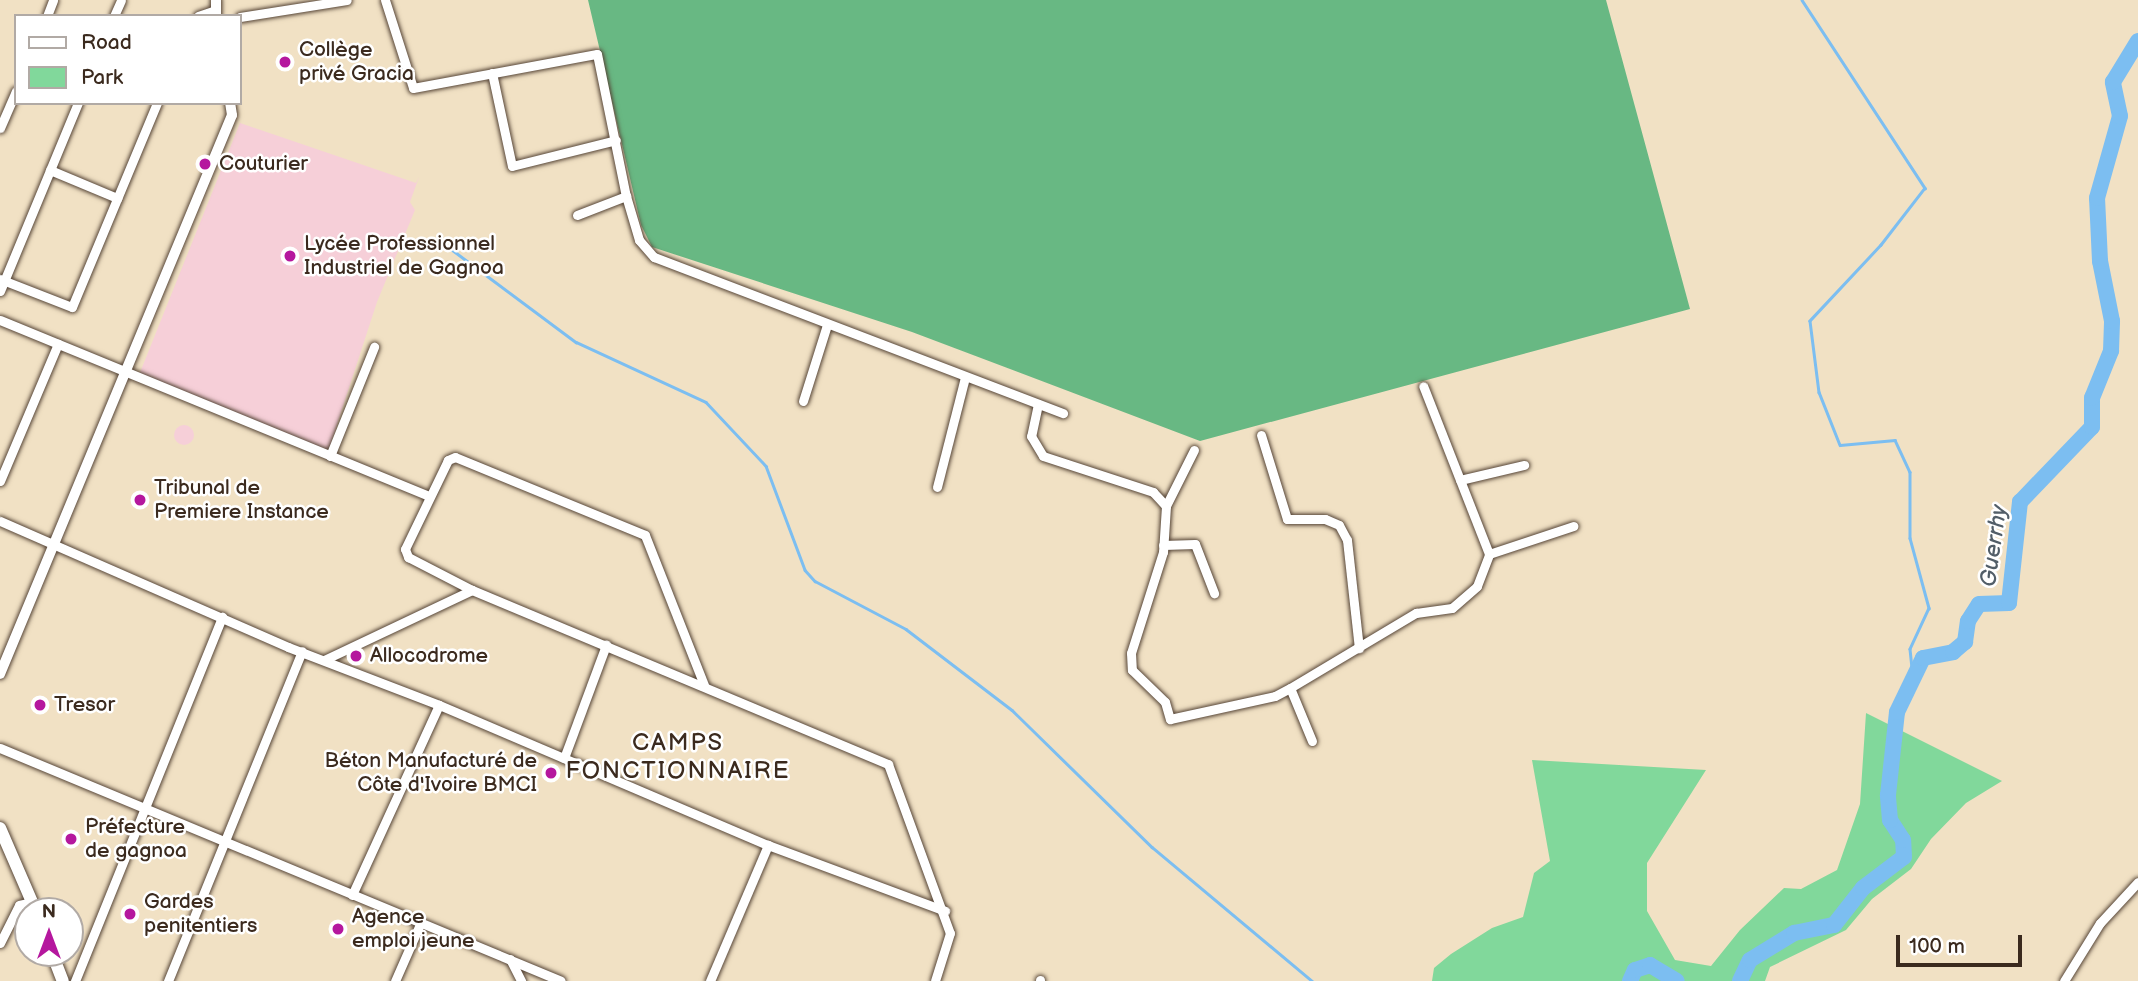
<!DOCTYPE html>
<html>
<head>
<meta charset="utf-8">
<style>
	body { margin:0 }
	#map { position:relative; width:2138px; height:981px; overflow:hidden; background:#f1e1c4; font-family:"Balsamiq Sans",sans-serif }
	div>[style] { position:absolute }
	.built>* { inset:0; background:#f6cfd8 }
	.round { border-radius:50% }
	.green>* { inset:0; background:#81d89b }
	.forest>* { inset:0; background:#68b883 }
	.stream>* { height:2.5px; margin:-1.25px; padding:0 1.25px; transform-origin:1.25px; border-radius:1.25px; background:#7cbef1 }
	.river>* { height:16px; margin:-8px; padding:0 8px; transform-origin:8px; border-radius:8px; background:#7cbef1 }
	.roads { filter:drop-shadow(0 0 2px #564537) drop-shadow(0 0 2px #564537) }
	.minor>* { height:9px; margin:-4.5px; padding:0 4.5px; transform-origin:4.5px; border-radius:4.5px; background:#fff }
	.tertiary>* { height:10px; margin:-5px; padding:0 5px; transform-origin:5px; border-radius:5px; background:#fff }
	.secondary>* { height:12px; margin:-6px; padding:0 6px; transform-origin:6px; border-radius:6px; background:#fff }
	.dots>* { width:19px; height:19px; translate:-50% -50%; box-sizing:border-box; border:4px solid #fff; border-radius:50% }
	span { translate:-50% -50%; white-space:nowrap; text-align:center; line-height:1.15; -webkit-text-stroke:5px #fff; paint-order:stroke }
	.poi-label { font-size:21px; color:#3b2a1e }
	.left { translate:0 -50%; text-align:left }
	.right { translate:-100% -50%; text-align:right }
	.water-label { font-size:23px; color:#525e68; font-style:italic }
	.quarter-label { font-size:24px; color:#3b2a1e; letter-spacing:2px }
	.legend { position:absolute; left:14px; top:14px; width:228px; height:91px; box-sizing:border-box; background:#fff; border:2px solid #b1aaa5; margin:0; padding:9px 12px; list-style:none; font-size:21px; color:#3b2a1e }
	.legend li { display:flex; align-items:center; gap:14px; height:35px }
	.legend b { width:35px; border:2px solid #b1aaa5 }
	.north { position:absolute; left:14px; top:897px; width:70px; height:70px; box-sizing:border-box; background:#fff; border:2px solid #b1aaa5; border-radius:50%; rotate:0deg; font-size:19px; font-weight:700; line-height:28px; text-align:center; color:#3b2a1e }
	.north::after { content:''; display:block; margin:auto; width:24px; height:32px; background:#b5179e; clip-path:polygon(50% 0,100% 100%,50% 72%,0 100%) }
	.scale { position:absolute; left:1896px; top:935px; width:126px; height:32px; box-sizing:border-box; border:4px solid #3b2a1e; border-top:0; padding-left:9px; font-size:21px; line-height:24px; white-space:nowrap; color:#3b2a1e; -webkit-text-stroke:5px #fff; paint-order:stroke }
</style>
</head>
<body>
<div id="map">
	<div class="built">
		<i style="clip-path:polygon(240px 123px,416px 183px,419px 177px,410px 202px,415px 210px,377px 302px,328px 452px,139px 375px)"></i>
		<i class="round" style="left:174px;top:425px;width:20px;height:20px"></i>
	</div>
	<div class="green">
		<i style="clip-path:polygon(1866px 713px,2002px 781px,1966px 803px,1931px 839px,1911px 869px,1872px 899px,1846px 930px,1770px 967px,1765px 981px,1432px 981px,1434px 968px,1451px 954px,1492px 928px,1523px 917px,1534px 873px,1550px 861px,1532px 760px,1706px 770px,1647px 863px,1647px 911px,1675px 960px,1711px 966px,1740px 930px,1784px 888px,1801px 889px,1837px 870px,1860px 804px)"></i>
	</div>
	<div class="forest">
		<i style="clip-path:polygon(588px 0,1606px 0,1690px 309px,1200px 441px,912px 332px,652px 247px,641px 225px)"></i>
	</div>
	<div class="stream">
		<i style="left:1802px;top:0;width:225px;rotate:56.8deg"></i>
		<i style="left:1925px;top:188px;width:72px;rotate:127.7deg"></i>
		<i style="left:1881px;top:245px;width:104px;rotate:133.1deg"></i>
		<i style="left:1810px;top:321px;width:72px;rotate:82.8deg"></i>
		<i style="left:1819px;top:392px;width:57px;rotate:68.4deg"></i>
		<i style="left:1840px;top:445px;width:55px;rotate:-5.2deg"></i>
		<i style="left:1895px;top:440px;width:35px;rotate:65deg"></i>
		<i style="left:1910px;top:472px;width:66px;rotate:90deg"></i>
		<i style="left:1910px;top:538px;width:73px;rotate:74.8deg"></i>
		<i style="left:1929px;top:608px;width:45px;rotate:114.9deg"></i>
		<i style="left:1910px;top:649px;width:29px;rotate:84deg"></i>
		<i style="left:443px;top:243px;width:166px;rotate:36.7deg"></i>
		<i style="left:576px;top:342px;width:143px;rotate:24.8deg"></i>
		<i style="left:706px;top:402px;width:88px;rotate:46.8deg"></i>
		<i style="left:766px;top:466px;width:111px;rotate:69.4deg"></i>
		<i style="left:805px;top:570px;width:15px;rotate:48deg"></i>
		<i style="left:815px;top:581px;width:103px;rotate:27.8deg"></i>
		<i style="left:906px;top:629px;width:133px;rotate:37.4deg"></i>
		<i style="left:1012px;top:710px;width:196px;rotate:44.4deg"></i>
		<i style="left:1152px;top:847px;width:209px;rotate:39.9deg"></i>
	</div>
	<div class="river">
		<i style="left:1630px;top:981px;width:12px;rotate:-66deg"></i>
		<i style="left:1635px;top:970px;width:16px;rotate:-18deg"></i>
		<i style="left:1650px;top:965px;width:31px;rotate:31deg"></i>
		<i style="left:1740px;top:981px;width:23px;rotate:-65deg"></i>
		<i style="left:1750px;top:960px;width:52px;rotate:-31.5deg"></i>
		<i style="left:1794px;top:933px;width:41px;rotate:-11.3deg"></i>
		<i style="left:1834px;top:925px;width:47px;rotate:-51.9deg"></i>
		<i style="left:1863px;top:888px;width:51px;rotate:-37.1deg"></i>
		<i style="left:1904px;top:857px;width:17px;rotate:-93deg"></i>
		<i style="left:1903px;top:840px;width:24px;rotate:-123deg"></i>
		<i style="left:1890px;top:820px;width:25px;rotate:-95deg"></i>
		<i style="left:1888px;top:795px;width:83px;rotate:-83.8deg"></i>
		<i style="left:1897px;top:712px;width:60px;rotate:-64.3deg"></i>
		<i style="left:1923px;top:658px;width:31px;rotate:-11deg"></i>
		<i style="left:1953px;top:652px;width:16px;rotate:-40deg"></i>
		<i style="left:1965px;top:642px;width:21px;rotate:-82deg"></i>
		<i style="left:1968px;top:621px;width:20px;rotate:-57deg"></i>
		<i style="left:1979px;top:604px;width:30px;rotate:-2deg"></i>
		<i style="left:2009px;top:603px;width:102px;rotate:-83.8deg"></i>
		<i style="left:2020px;top:502px;width:104px;rotate:-46.2deg"></i>
		<i style="left:2092px;top:427px;width:29px;rotate:-90deg"></i>
		<i style="left:2092px;top:398px;width:51px;rotate:-68deg"></i>
		<i style="left:2111px;top:351px;width:30px;rotate:-88deg"></i>
		<i style="left:2112px;top:321px;width:61px;rotate:-101.3deg"></i>
		<i style="left:2100px;top:261px;width:63px;rotate:-92.7deg"></i>
		<i style="left:2097px;top:198px;width:85px;rotate:-74.3deg"></i>
		<i style="left:2120px;top:116px;width:35px;rotate:-102deg"></i>
		<i style="left:2113px;top:82px;width:48px;rotate:-58.6deg"></i>
	</div>
	<div class="roads">
		<div class="minor">
			<i style="left:385px;top:0;width:92px;rotate:72.3deg"></i>
			<i style="left:413px;top:88px;width:187px;rotate:-10.5deg"></i>
			<i style="left:597px;top:54px;width:145px;rotate:78.5deg"></i>
			<i style="left:626px;top:196px;width:46px;rotate:73.5deg"></i>
			<i style="left:639px;top:240px;width:23px;rotate:49deg"></i>
			<i style="left:654px;top:257px;width:438px;rotate:20.9deg"></i>
			<i style="left:47px;top:16px;width:17px;rotate:-69deg"></i>
			<i style="left:114px;top:16px;width:17px;rotate:-66deg"></i>
			<i style="left:198px;top:16px;width:18px;rotate:-19deg"></i>
			<i style="left:240px;top:17px;width:108px;rotate:-9deg"></i>
			<i style="left:492px;top:73px;width:95px;rotate:77.9deg"></i>
			<i style="left:512px;top:166px;width:107px;rotate:-14deg"></i>
			<i style="left:0;top:128px;width:40px;rotate:-66.6deg"></i>
			<i style="left:50px;top:170px;width:73px;rotate:22.7deg"></i>
			<i style="left:577px;top:215px;width:53px;rotate:-21.2deg"></i>
			<i style="left:0;top:279px;width:77px;rotate:21.3deg"></i>
			<i style="left:72px;top:307px;width:221px;rotate:-67.4deg"></i>
			<i style="left:0;top:291px;width:204px;rotate:-67.5deg"></i>
			<i style="left:0;top:320px;width:464px;rotate:22.3deg"></i>
			<i style="left:803px;top:401px;width:80px;rotate:-72.5deg"></i>
			<i style="left:1038px;top:404px;width:33px;rotate:102deg"></i>
			<i style="left:1031px;top:436px;width:23px;rotate:59deg"></i>
			<i style="left:1043px;top:456px;width:116px;rotate:18.1deg"></i>
			<i style="left:1153px;top:492px;width:19px;rotate:47deg"></i>
			<i style="left:1261px;top:435px;width:88px;rotate:72.8deg"></i>
			<i style="left:1287px;top:519px;width:38px"></i>
			<i style="left:1325px;top:519px;width:15px;rotate:23deg"></i>
			<i style="left:1339px;top:525px;width:17px;rotate:62deg"></i>
			<i style="left:1347px;top:540px;width:109px;rotate:83.7deg"></i>
			<i style="left:1194px;top:450px;width:63px;rotate:116.6deg"></i>
			<i style="left:1166px;top:506px;width:46px;rotate:93.7deg"></i>
			<i style="left:1163px;top:552px;width:106px;rotate:107.6deg"></i>
			<i style="left:1131px;top:653px;width:17px;rotate:87deg"></i>
			<i style="left:1132px;top:670px;width:46px;rotate:44.1deg"></i>
			<i style="left:1165px;top:702px;width:18px;rotate:74deg"></i>
			<i style="left:1170px;top:719px;width:107px;rotate:-12.4deg"></i>
			<i style="left:1275px;top:696px;width:17px;rotate:-28deg"></i>
			<i style="left:330px;top:456px;width:118px;rotate:-68deg"></i>
			<i style="left:1460px;top:480px;width:66px;rotate:-13.2deg"></i>
			<i style="left:0;top:481px;width:149px;rotate:-67.1deg"></i>
			<i style="left:937px;top:487px;width:114px;rotate:-75.7deg"></i>
			<i style="left:0;top:521px;width:314px;rotate:23.6deg"></i>
			<i style="left:288px;top:647px;width:162px;rotate:21deg"></i>
			<i style="left:439px;top:705px;width:358px;rotate:23.1deg"></i>
			<i style="left:768px;top:845px;width:189px;rotate:20.4deg"></i>
			<i style="left:1163px;top:545px;width:32px;rotate:-2deg"></i>
			<i style="left:1195px;top:544px;width:53px;rotate:68.8deg"></i>
			<i style="left:1489px;top:554px;width:89px;rotate:-18.4deg"></i>
			<i style="left:324px;top:660px;width:164px;rotate:-25.3deg"></i>
			<i style="left:704px;top:685px;width:161px;rotate:-111.5deg"></i>
			<i style="left:645px;top:535px;width:205px;rotate:-157.7deg"></i>
			<i style="left:455px;top:457px;width:8px;rotate:157deg"></i>
			<i style="left:448px;top:460px;width:99px;rotate:115.8deg"></i>
			<i style="left:405px;top:549px;width:9px;rotate:69deg"></i>
			<i style="left:408px;top:557px;width:72px;rotate:27.3deg"></i>
			<i style="left:472px;top:590px;width:451px;rotate:22.7deg"></i>
			<i style="left:888px;top:764px;width:180px;rotate:69.9deg"></i>
			<i style="left:950px;top:933px;width:50px;rotate:107.4deg"></i>
			<i style="left:1312px;top:741px;width:57px;rotate:-112.5deg"></i>
			<i style="left:1290px;top:688px;width:147px;rotate:-30.8deg"></i>
			<i style="left:1416px;top:613px;width:36px;rotate:-8deg"></i>
			<i style="left:1452px;top:608px;width:33px;rotate:-41deg"></i>
			<i style="left:1477px;top:586px;width:34px;rotate:-69deg"></i>
			<i style="left:1489px;top:554px;width:180px;rotate:-111.4deg"></i>
			<i style="left:0;top:748px;width:607px;rotate:22.55deg"></i>
			<i style="left:564px;top:758px;width:121px;rotate:-69.6deg"></i>
			<i style="left:352px;top:895px;width:209px;rotate:-65.4deg"></i>
			<i style="left:0;top:943px;width:42px;rotate:-63.4deg"></i>
			<i style="left:19px;top:905px;width:13px;rotate:-13deg"></i>
			<i style="left:510px;top:959px;width:25px;rotate:63deg"></i>
			<i style="left:1040px;top:980px;width:1px;rotate:90deg"></i>
			<i style="left:75px;top:981px;width:393px;rotate:-68deg"></i>
			<i style="left:168px;top:981px;width:356px;rotate:-67.9deg"></i>
			<i style="left:395px;top:981px;width:62px;rotate:-66.3deg"></i>
			<i style="left:710px;top:981px;width:148px;rotate:-66.9deg"></i>
			<i style="left:2064px;top:981px;width:68px;rotate:-58.2deg"></i>
			<i style="left:2100px;top:923px;width:56px;rotate:-47.2deg"></i>
		</div>
		<div class="tertiary">
			<i style="left:216px;top:16px;width:16px;rotate:-90deg"></i>
			<i style="left:0;top:674px;width:605px;rotate:-67.46deg"></i>
			<i style="left:232px;top:115px;width:12px;rotate:-99deg"></i>
		</div>
		<div class="secondary">
			<i style="left:0;top:828px;width:90px;rotate:66.6deg"></i>
			<i style="left:52px;top:953px;width:30px;rotate:69deg"></i>
		</div>
	</div>
	<div class="dots">
		<i style="left:285px;top:62px;background:#b5179e"></i>
		<i style="left:205px;top:164px;background:#b5179e"></i>
		<i style="left:290px;top:256px;background:#b5179e"></i>
		<i style="left:140px;top:500px;background:#b5179e"></i>
		<i style="left:356px;top:656px;background:#b5179e"></i>
		<i style="left:40px;top:705px;background:#b5179e"></i>
		<i style="left:551px;top:773px;background:#b5179e"></i>
		<i style="left:71px;top:839px;background:#b5179e"></i>
		<i style="left:130px;top:914px;background:#b5179e"></i>
		<i style="left:338px;top:929px;background:#b5179e"></i>
	</div>
	<div class="poi-label">
		<span class="left" style="left:299px;top:62px">Collège<br>privé Gracia</span>
		<span class="left" style="left:219px;top:164px">Couturier</span>
		<span class="left" style="left:304px;top:256px">Lycée Professionnel<br>Industriel de Gagnoa</span>
		<span class="left" style="left:154px;top:500px">Tribunal de<br>Premiere Instance</span>
		<span class="left" style="left:370px;top:656px">Allocodrome</span>
		<span class="left" style="left:54px;top:705px">Tresor</span>
		<span class="right" style="left:537px;top:773px">Béton Manufacturé de<br>Côte d'Ivoire BMCI</span>
		<span class="left" style="left:85px;top:839px">Préfecture<br>de gagnoa</span>
		<span class="left" style="left:144px;top:914px">Gardes<br>penitentiers</span>
		<span class="left" style="left:352px;top:929px">Agence<br>emploi jeune</span>
	</div>
	<div class="water-label">
		<span style="left:1994px;top:546px;rotate:-82deg">Guerrhy</span>
	</div>
	<div class="quarter-label">
		<span style="left:678px;top:757px">CAMPS<br>FONCTIONNAIRE</span>
	</div>
	<ul class="legend">
	<li><b style="height:9px;background:#fff"></b>Road</li>
	<li><b style="height:19px;background:#81d89b"></b>Park</li>
	</ul>
	<div class="north">N</div>
	<div class="scale">100 m</div>
</div>
</body>
</html>
